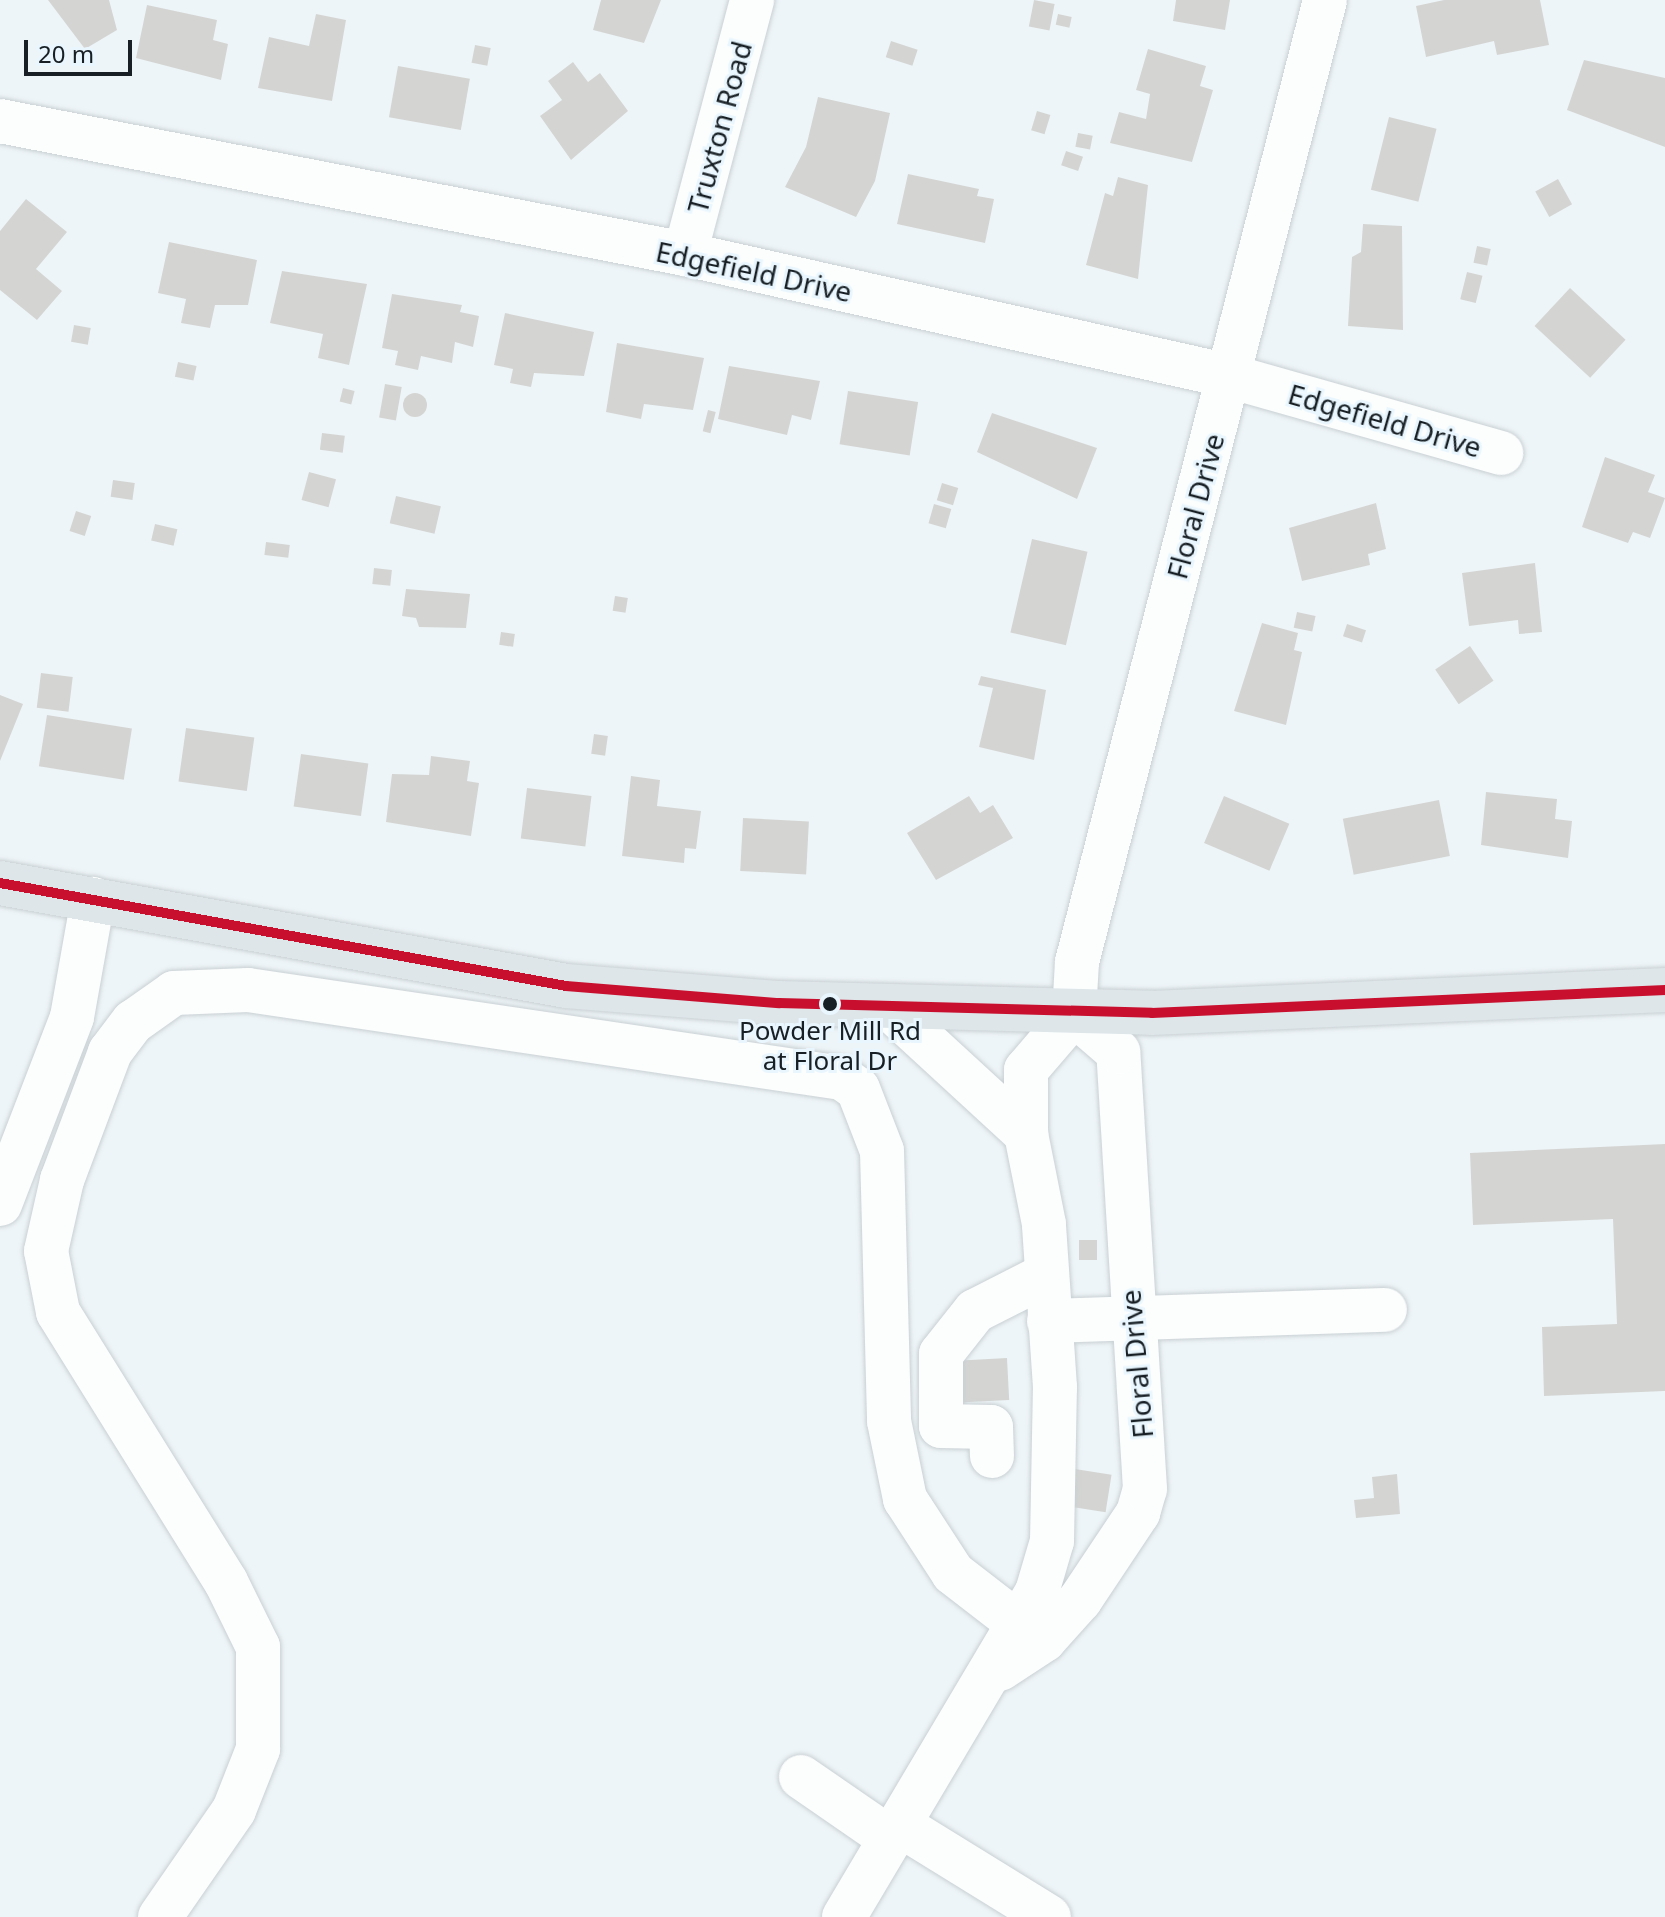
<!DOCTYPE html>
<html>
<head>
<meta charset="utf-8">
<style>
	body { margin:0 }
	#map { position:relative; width:1665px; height:1917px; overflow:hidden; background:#eef5f8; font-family:"Noto Sans",sans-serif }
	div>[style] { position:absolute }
	.building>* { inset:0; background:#d4d5d3; transform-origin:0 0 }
	.round { border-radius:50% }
	.roads { filter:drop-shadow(0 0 2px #c9d0d3) drop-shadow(0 0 2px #c9d0d3) }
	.minor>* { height:44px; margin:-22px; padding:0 22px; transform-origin:22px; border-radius:22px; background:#fcfefe }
	.major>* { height:44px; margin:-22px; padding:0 22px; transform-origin:22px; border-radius:22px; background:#dee6ea }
	.bus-1>* { height:10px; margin:-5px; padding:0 5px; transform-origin:5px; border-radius:5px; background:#c8102e }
	.dots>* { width:22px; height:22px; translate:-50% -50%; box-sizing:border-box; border:4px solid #e9f6fd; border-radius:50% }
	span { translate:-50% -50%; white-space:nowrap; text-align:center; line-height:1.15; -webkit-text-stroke:6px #e9f6fd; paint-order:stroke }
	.bus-label { font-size:26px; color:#182025 }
	.street-label { font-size:28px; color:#182025 }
	.scale { position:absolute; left:24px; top:40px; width:108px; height:36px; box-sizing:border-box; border:4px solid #182025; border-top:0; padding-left:10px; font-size:24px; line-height:28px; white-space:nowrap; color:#182025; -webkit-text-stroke:6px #e9f6fd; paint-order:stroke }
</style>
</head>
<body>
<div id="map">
	<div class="building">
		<i style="clip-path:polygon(48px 0,109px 0,117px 30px,85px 49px)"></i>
		<i style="clip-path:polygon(601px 0,661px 0,644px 43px,593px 30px)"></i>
		<i style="left:1034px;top:0;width:21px;height:27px;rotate:11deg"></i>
		<i style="clip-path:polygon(1176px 0,1230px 0,1225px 30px,1173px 21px)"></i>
		<i style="clip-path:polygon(1444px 0,1540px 0,1549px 45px,1497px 55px,1494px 41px,1426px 57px,1416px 6px)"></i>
		<i style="clip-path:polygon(147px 5px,217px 20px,213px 40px,228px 44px,221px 80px,136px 58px)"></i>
		<i style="clip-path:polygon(316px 14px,346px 20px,332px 101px,258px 88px,269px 37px,309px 46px)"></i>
		<i style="left:1058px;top:14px;width:14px;height:11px;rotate:12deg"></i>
		<i style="left:891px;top:41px;width:28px;height:17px;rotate:18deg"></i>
		<i style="left:475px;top:45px;width:16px;height:18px;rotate:11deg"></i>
		<i style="clip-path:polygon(1148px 49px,1206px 66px,1200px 86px,1213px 90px,1192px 162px,1110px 143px,1119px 112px,1146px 119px,1150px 94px,1136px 90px)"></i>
		<i style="clip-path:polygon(1584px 60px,1665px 78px,1665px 147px,1567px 110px)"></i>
		<i style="clip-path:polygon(573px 62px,588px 82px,600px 73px,628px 111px,571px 160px,540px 116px,562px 100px,548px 81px)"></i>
		<i style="left:398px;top:66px;width:73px;height:52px;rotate:10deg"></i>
		<i style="clip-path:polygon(818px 97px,890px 113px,875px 181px,856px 217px,785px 187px,806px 147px)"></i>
		<i style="left:1037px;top:111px;width:14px;height:20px;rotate:17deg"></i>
		<i style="left:1389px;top:117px;width:49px;height:75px;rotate:14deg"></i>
		<i style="left:1078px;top:133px;width:15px;height:14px;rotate:11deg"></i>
		<i style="left:1066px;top:151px;width:18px;height:15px;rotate:19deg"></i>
		<i style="clip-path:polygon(908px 174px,979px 189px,977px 196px,994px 199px,985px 243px,897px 224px)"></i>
		<i style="clip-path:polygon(1118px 177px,1148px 185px,1138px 279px,1086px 265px,1105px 193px,1113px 196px)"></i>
		<i style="left:1558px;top:179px;width:29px;height:26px;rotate:61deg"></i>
		<i style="clip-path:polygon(26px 199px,67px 232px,36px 269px,62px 291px,37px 320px,0 290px,0 231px)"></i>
		<i style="clip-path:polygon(1363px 224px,1402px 226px,1403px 330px,1348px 326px,1352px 257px,1361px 252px)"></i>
		<i style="clip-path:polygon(169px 242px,257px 260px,248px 305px,215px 305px,210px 328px,181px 323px,186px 299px,158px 293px)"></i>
		<i style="left:1477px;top:246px;width:14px;height:17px;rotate:12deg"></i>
		<i style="clip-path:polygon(282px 271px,367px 284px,349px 365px,318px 358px,323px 334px,270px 323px)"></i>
		<i style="left:1467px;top:272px;width:16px;height:28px;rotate:14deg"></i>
		<i style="left:1570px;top:288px;width:76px;height:52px;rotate:43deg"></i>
		<i style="clip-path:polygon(392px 294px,462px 305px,460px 312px,479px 316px,473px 347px,455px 342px,452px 363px,421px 356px,418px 370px,395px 365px,398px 351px,382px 348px)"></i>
		<i style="clip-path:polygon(505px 313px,594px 332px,584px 376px,534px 373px,531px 387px,510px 383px,513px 369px,494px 365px)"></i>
		<i style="left:74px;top:325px;width:17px;height:17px;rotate:10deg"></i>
		<i style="clip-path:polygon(617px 343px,704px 358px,693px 410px,644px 404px,641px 419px,606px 412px)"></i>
		<i style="left:178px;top:362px;width:19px;height:15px;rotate:12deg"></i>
		<i style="clip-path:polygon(729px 366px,820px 381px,811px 420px,792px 415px,787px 435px,718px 419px)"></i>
		<i style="left:385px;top:384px;width:17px;height:34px;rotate:10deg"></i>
		<i style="left:343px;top:388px;width:12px;height:14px;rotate:14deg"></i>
		<i style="left:848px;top:391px;width:71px;height:54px;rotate:9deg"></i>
		<i class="round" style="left:403px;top:393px;width:24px;height:24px"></i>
		<i style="left:708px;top:410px;width:8px;height:22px;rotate:14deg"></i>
		<i style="clip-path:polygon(992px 413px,1097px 448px,1077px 499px,977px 452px)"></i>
		<i style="left:322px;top:433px;width:23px;height:17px;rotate:7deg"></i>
		<i style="clip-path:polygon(1605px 457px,1655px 475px,1648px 492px,1665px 498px,1650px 538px,1633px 532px,1628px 543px,1582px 527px)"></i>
		<i style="left:309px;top:472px;width:28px;height:29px;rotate:15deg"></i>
		<i style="left:113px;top:480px;width:22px;height:17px;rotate:8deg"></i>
		<i style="left:942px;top:483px;width:17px;height:18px;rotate:17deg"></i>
		<i style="left:396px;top:496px;width:46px;height:28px;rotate:13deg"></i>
		<i style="clip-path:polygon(1376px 503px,1386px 549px,1368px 554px,1370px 565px,1302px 581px,1289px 528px)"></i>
		<i style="left:934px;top:504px;width:18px;height:20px;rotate:16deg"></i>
		<i style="left:76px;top:511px;width:16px;height:21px;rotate:18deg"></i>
		<i style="left:155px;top:524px;width:23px;height:17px;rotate:13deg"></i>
		<i style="left:1032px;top:539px;width:57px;height:96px;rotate:13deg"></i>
		<i style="left:266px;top:542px;width:24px;height:13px;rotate:7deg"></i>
		<i style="clip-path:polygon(1535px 563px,1542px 632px,1519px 634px,1518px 620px,1469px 626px,1462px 573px)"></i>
		<i style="left:374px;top:568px;width:18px;height:16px;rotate:6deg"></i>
		<i style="clip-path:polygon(406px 589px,470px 594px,466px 628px,419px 627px,416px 618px,402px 616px)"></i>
		<i style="left:615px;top:596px;width:13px;height:15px;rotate:9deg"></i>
		<i style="left:1297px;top:612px;width:19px;height:16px;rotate:12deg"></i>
		<i style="clip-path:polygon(1262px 623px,1298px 633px,1294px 650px,1302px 652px,1286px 725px,1234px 711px)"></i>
		<i style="left:1347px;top:624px;width:20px;height:13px;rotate:18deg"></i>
		<i style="left:501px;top:632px;width:14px;height:13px;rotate:8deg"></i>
		<i style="left:1470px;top:646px;width:42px;height:42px;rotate:56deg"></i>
		<i style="left:41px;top:673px;width:32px;height:35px;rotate:7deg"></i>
		<i style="clip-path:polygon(981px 676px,1046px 690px,1034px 760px,979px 747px,993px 688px,978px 685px)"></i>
		<i style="clip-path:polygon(0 695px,23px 704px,0 761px)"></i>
		<i style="left:47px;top:715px;width:86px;height:52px;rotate:9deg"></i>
		<i style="left:186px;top:728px;width:69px;height:54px;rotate:8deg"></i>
		<i style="left:594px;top:734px;width:14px;height:20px;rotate:8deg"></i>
		<i style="left:301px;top:754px;width:68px;height:53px;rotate:8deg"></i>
		<i style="clip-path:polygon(431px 756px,470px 761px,467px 781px,479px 783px,471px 836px,386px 822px,392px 774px,429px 775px)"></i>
		<i style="clip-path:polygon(631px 776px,660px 780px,657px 806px,701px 811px,696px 849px,685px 848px,684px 863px,622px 856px)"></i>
		<i style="left:527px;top:788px;width:65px;height:51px;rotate:7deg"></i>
		<i style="clip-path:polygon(1486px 792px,1557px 799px,1555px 819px,1572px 821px,1568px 858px,1481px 845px)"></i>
		<i style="clip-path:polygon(969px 796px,980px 813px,993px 805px,1013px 838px,936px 880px,907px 833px)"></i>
		<i style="left:1224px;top:796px;width:71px;height:51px;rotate:23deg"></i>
		<i style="left:1439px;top:800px;width:57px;height:98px;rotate:79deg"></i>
		<i style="left:743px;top:818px;width:66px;height:53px;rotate:3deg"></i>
		<i style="clip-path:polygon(1665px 1144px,1665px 1391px,1544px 1396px,1542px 1327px,1617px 1324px,1613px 1219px,1473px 1225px,1470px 1153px)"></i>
		<i style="left:1079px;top:1240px;width:18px;height:20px"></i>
		<i style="left:1007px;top:1358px;width:42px;height:46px;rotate:87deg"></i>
		<i style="left:1075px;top:1469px;width:37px;height:38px;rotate:9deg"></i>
		<i style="clip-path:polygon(1397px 1474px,1400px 1514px,1356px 1518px,1354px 1500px,1374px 1498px,1372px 1477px)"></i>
	</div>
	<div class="roads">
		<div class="minor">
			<i style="left:0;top:121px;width:698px;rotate:10.99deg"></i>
			<i style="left:685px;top:254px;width:558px;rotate:12.64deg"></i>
			<i style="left:1229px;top:376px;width:283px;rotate:15.8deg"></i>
			<i style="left:685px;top:254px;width:263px;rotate:-75.2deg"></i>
			<i style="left:888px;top:1007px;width:188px;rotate:42.6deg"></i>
			<i style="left:0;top:1204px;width:200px;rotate:-68.9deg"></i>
			<i style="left:72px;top:1017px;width:120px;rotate:-79.9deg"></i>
			<i style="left:1049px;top:1321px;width:336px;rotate:-1.9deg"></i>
			<i style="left:992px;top:1456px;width:29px;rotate:-92deg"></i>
			<i style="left:991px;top:1427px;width:50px;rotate:-178.9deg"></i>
			<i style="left:941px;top:1426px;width:72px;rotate:-90deg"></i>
			<i style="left:941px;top:1354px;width:55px;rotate:-51.7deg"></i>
			<i style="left:975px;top:1311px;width:77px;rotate:-26.9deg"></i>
			<i style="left:1000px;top:1669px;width:53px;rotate:-33.4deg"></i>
			<i style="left:1044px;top:1640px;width:54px;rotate:-48deg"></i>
			<i style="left:1080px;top:1600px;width:105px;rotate:-56.3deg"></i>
			<i style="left:1138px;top:1513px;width:25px;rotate:-74deg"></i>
			<i style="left:1145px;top:1489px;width:438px;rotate:-93.5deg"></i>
			<i style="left:1118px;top:1052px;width:58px;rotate:-139.2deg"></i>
			<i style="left:801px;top:1777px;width:109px;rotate:34.6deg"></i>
			<i style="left:900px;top:1825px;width:175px;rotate:31.7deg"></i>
			<i style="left:160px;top:1917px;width:130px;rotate:-55.3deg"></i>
			<i style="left:234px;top:1810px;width:66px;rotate:-68.5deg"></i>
			<i style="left:258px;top:1749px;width:102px;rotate:-90deg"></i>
			<i style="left:258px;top:1647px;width:72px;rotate:-116.2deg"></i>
			<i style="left:226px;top:1582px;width:318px;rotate:-121.9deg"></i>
			<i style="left:58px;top:1312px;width:62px;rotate:-101.1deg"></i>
			<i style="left:46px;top:1251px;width:73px;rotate:-77.3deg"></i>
			<i style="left:62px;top:1180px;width:137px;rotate:-69.4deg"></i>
			<i style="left:110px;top:1052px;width:38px;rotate:-53deg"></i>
			<i style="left:133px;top:1022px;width:50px;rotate:-35.3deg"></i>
			<i style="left:174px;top:993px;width:74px;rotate:-2.3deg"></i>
			<i style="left:248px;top:990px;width:600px;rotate:8.43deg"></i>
			<i style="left:842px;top:1078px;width:19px;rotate:35deg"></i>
			<i style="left:858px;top:1089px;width:66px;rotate:68.8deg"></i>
			<i style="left:882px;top:1151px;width:270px;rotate:88.5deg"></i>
			<i style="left:889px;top:1421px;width:80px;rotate:78.4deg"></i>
			<i style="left:905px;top:1499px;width:88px;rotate:57deg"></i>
			<i style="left:953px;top:1573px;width:83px;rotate:37.7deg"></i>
			<i style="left:844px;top:1917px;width:378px;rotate:-59.3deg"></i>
			<i style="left:1037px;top:1592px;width:53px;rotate:-73.6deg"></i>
			<i style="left:1052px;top:1541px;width:154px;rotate:-88.9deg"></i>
			<i style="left:1055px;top:1387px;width:163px;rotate:-93.9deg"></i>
			<i style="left:1044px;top:1224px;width:92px;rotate:-101.3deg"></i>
			<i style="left:1026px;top:1134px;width:64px;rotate:-90deg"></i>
			<i style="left:1026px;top:1070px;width:74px;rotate:-49.4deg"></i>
			<i style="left:1074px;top:1014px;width:52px;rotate:-86.7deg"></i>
			<i style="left:1077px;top:962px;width:993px;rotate:-75.54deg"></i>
		</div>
		<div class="major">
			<i style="left:0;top:883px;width:575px;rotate:10.31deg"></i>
			<i style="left:566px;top:986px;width:214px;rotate:4.6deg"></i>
			<i style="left:779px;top:1003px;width:373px;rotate:1.5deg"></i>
			<i style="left:1152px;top:1013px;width:514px;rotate:-2.57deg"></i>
		</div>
	</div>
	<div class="bus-1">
		<i style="left:0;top:883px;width:575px;rotate:10.31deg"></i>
		<i style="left:566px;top:986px;width:214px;rotate:4.6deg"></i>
		<i style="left:779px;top:1003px;width:373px;rotate:1.5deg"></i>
		<i style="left:1152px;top:1013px;width:514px;rotate:-2.57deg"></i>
	</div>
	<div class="dots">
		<i style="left:830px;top:1004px;background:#182025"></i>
	</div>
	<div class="bus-label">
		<span style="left:830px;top:1046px">Powder Mill Rd<br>at Floral Dr</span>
	</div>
	<div class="street-label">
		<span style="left:719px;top:127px;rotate:-75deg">Truxton Road</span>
		<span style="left:754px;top:271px;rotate:12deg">Edgefield Drive</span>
		<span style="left:1385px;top:420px;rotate:16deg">Edgefield Drive</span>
		<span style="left:1195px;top:506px;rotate:-75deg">Floral Drive</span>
		<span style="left:1136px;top:1364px;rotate:-95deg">Floral Drive</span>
	</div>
	<div class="scale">20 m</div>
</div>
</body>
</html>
